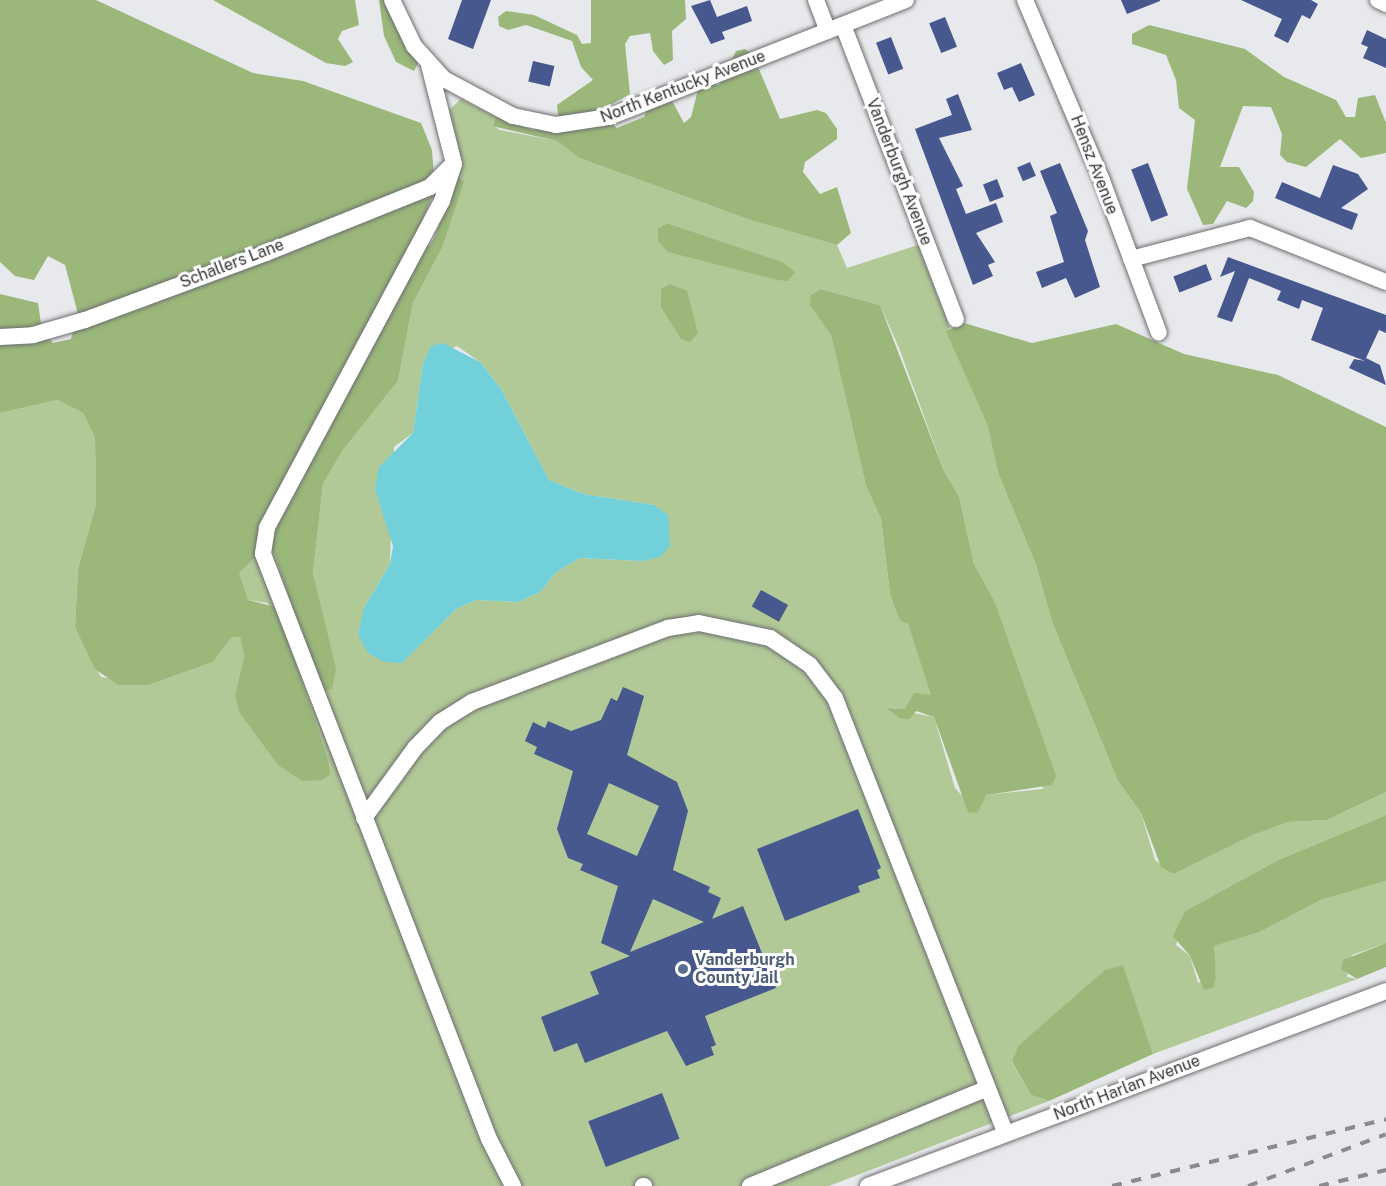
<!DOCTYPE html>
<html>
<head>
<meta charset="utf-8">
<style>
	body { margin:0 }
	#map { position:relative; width:1386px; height:1186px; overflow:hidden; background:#e8e9ec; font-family:"Public Sans",sans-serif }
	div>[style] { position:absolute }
	.green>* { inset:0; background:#b1c997 }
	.forest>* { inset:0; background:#9bb87a }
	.water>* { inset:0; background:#71d0d9 }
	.building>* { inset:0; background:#47588e; transform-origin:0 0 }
	.roads { filter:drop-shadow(0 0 2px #6d6e70) drop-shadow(0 0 2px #6d6e70) }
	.minor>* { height:16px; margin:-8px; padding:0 8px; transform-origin:8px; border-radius:8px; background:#fff }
	.rail>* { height:4px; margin-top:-2px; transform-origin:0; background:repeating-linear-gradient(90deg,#8b8b8d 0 10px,transparent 0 20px) }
	.dots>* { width:16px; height:16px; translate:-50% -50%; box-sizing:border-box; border:3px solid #fff; border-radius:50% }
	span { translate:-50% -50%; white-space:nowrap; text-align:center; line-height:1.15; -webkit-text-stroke:6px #fff; paint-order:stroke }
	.street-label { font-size:16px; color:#343435 }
	.service-label { font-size:16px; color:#4e5e75; font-weight:700 }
	.left { translate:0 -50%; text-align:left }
</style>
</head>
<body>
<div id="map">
	<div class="green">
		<i style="clip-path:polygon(evenodd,461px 99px,496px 117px,492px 125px,500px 130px,557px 141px,579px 158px,753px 221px,837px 245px,847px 268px,918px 245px,950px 328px,947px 331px,987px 424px,998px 473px,1036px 565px,1052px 622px,1118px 781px,1141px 813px,1155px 860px,1174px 874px,1253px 835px,1289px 822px,1327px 820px,1386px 792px,1386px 815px,1278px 860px,1185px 911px,1176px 945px,1190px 956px,1198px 983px,1216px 977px,1213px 946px,1260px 932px,1321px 900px,1386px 881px,1386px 943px,1352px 955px,1347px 977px,1357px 979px,1153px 1054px,1123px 966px,1018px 1046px,1012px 1063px,1031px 1095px,1049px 1101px,829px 1186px,0 1186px,0 413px,57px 400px,83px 413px,95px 438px,96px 504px,78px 569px,75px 627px,101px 677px,149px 685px,213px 662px,231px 638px,240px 637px,244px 656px,235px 694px,298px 683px,280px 617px,267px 603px,248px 600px,238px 583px,239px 573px,267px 547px,274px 553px,318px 684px,320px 613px,313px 573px,323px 484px,343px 450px,398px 381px,413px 303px,442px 248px,460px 163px,448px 111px,461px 99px,667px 223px,783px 262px,795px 272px,778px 280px,658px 228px,667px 223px,461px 99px,820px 289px,880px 305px,899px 348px,944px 471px,959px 496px,974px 564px,994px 600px,1043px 789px,985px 795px,978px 813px,955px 788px,934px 717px,888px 708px,905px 709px,932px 696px,908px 624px,890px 594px,881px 519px,866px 486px,831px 335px,811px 295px,820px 289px,461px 99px,457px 346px,480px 362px,501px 389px,549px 480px,583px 494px,654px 505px,643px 561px,580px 558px,556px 572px,540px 592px,518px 602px,476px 600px,456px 609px,401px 663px,364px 608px,390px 564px,394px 447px,413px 433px,423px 364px,457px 346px)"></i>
	</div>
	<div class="forest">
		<i style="clip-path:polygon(0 0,96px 0,253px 73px,303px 81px,421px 123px,432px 150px,435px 190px,420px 226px,420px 245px,429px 246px,434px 238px,457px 175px,464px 182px,442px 248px,413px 303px,398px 381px,343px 450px,323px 484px,313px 573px,336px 669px,332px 689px,323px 691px,318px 684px,274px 553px,267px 547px,239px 573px,248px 600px,276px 607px,280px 617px,328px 760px,330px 775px,322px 780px,302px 781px,278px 765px,239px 712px,235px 694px,244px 656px,240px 637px,231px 638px,213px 662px,149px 685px,118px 685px,95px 669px,75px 627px,78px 569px,96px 504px,95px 438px,83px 413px,57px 400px,0 413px,0 294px,38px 303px,42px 330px,53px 343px,71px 339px,78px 314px,65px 265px,48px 256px,34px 280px,15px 276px,0 262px)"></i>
		<i style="clip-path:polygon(213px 0,355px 0,359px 25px,342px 31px,338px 39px,353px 62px,345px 66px,326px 63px)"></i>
		<i style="clip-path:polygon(379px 0,399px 0,423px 55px,414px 71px,396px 62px,384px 36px)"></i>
		<i style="clip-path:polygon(591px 0,685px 0,686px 19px,672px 31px,673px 60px,664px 65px,653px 51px,650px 33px,630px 36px,625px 44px,630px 94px,605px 108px,603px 117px,617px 128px,644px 117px,647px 109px,670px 97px,684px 123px,691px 117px,700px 82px,719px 85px,736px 51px,745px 49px,753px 55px,780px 119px,817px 110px,826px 113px,837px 129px,837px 139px,805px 162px,803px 172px,820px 194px,837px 187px,851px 233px,837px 245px,753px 221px,579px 158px,557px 141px,492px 126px,496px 117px,533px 130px,559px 123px,557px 105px,593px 80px,581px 67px,572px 41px,526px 25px,508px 30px,499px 26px,498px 17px,506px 11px,534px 15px,577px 35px,582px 44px,591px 43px)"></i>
		<i style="clip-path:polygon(1149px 25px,1245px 49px,1284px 77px,1336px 100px,1346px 117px,1355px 117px,1358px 98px,1375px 95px,1386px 123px,1386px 153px,1361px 158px,1340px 139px,1306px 167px,1287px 162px,1280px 155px,1282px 134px,1271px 107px,1243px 106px,1220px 167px,1239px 167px,1254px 192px,1253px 201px,1246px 208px,1227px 201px,1213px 224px,1203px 225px,1187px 189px,1195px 120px,1179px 108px,1176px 80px,1166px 55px,1132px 44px,1132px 34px)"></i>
		<i style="clip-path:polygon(667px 223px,783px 262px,795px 272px,788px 281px,778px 280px,668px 252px,658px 241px,658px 228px)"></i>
		<i style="clip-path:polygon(670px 284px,687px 291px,698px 333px,690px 342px,681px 339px,661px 307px,661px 289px)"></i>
		<i style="clip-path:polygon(820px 289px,880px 305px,944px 471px,959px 496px,974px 564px,994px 600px,1056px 776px,1052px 785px,986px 795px,978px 813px,968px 812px,934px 717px,916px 711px,910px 719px,901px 719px,886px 708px,905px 709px,914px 693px,931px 695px,908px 624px,900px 620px,890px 594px,881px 519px,866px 486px,831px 335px,810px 305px,811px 295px)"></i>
		<i style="clip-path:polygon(964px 323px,1032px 343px,1116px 324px,1184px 354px,1278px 375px,1386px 427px,1386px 792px,1327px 820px,1289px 822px,1253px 835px,1174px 874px,1161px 867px,1141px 813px,1118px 781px,1052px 622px,1036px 565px,998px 473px,987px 424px,946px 331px)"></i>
		<i style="clip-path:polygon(1386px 815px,1386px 881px,1321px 900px,1260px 932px,1214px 946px,1216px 977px,1214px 987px,1204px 990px,1190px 956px,1173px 936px,1185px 911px,1278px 860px)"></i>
		<i style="clip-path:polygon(1386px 943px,1386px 967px,1357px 979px,1341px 969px,1343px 960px)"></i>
		<i style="clip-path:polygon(1123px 965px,1153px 1054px,1049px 1101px,1031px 1095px,1012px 1062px,1018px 1046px,1105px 970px)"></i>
	</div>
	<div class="water">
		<i style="clip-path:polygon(443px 343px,480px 362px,501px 389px,549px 480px,583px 494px,654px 505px,668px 515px,670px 546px,660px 557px,643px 561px,580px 558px,556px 572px,540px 592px,518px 602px,476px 600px,456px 609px,402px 663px,384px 662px,368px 653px,358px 635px,364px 608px,390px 564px,393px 546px,375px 489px,379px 467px,413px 433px,423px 364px,431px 346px)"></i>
	</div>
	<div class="building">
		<i style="clip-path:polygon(462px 0,491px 0,473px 49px,448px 39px)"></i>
		<i style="clip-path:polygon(710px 0,717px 17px,747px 6px,752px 21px,722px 32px,725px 39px,711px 44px,691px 6px)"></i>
		<i style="clip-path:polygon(1121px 0,1160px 0,1160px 1px,1127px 14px)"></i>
		<i style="clip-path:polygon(1241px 0,1311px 0,1318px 4px,1310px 19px,1302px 15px,1288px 43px,1274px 36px,1282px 19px)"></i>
		<i style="left:945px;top:17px;width:32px;height:17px;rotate:68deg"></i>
		<i style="clip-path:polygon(1367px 30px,1386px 39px,1386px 68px,1363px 58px,1368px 47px,1361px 44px)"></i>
		<i style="left:891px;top:37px;width:34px;height:16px;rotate:69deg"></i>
		<i style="left:533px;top:61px;width:22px;height:21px;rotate:13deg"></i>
		<i style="clip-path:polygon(1021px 63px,1035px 95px,1019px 102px,1012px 87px,1004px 90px,997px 73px)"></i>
		<i style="clip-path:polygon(958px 94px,972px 130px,939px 138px,963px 186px,956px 189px,966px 214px,996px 203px,1003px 222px,976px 233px,995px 262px,988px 265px,993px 276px,973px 285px,915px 129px,952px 115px,946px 99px)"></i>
		<i style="left:1030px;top:162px;width:15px;height:14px;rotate:67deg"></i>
		<i style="clip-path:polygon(1060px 163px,1088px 231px,1085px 240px,1100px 287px,1075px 298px,1066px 278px,1042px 288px,1036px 272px,1064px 262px,1050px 216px,1057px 213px,1040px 171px)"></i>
		<i style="left:1148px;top:163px;width:56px;height:18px;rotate:69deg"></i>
		<i style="clip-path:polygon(1333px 165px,1358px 174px,1368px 189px,1341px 208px,1358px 214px,1352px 230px,1275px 198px,1282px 182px,1320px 198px)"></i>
		<i style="left:997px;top:179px;width:19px;height:15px;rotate:69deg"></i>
		<i style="clip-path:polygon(1228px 257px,1386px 315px,1386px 333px,1379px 330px,1366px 358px,1380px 365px,1386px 385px,1349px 368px,1354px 359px,1365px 361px,1311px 340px,1323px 308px,1302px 300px,1299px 309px,1277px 300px,1281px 291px,1249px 278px,1232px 322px,1217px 317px,1235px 271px,1220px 277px)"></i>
		<i style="left:1206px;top:264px;width:17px;height:35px;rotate:69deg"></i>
		<i style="left:761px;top:590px;width:31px;height:19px;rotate:29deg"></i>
		<i style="clip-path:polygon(evenodd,623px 687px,644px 696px,627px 755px,677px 782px,688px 811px,673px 870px,710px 887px,708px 892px,721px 898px,712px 919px,743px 906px,776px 988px,705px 1016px,716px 1045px,711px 1047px,714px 1055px,686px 1066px,667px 1031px,585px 1063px,577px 1043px,554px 1052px,541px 1017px,599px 994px,590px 972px,630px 956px,601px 943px,618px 886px,580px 870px,583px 864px,568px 858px,557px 829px,573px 771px,534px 754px,537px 747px,525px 741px,533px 722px,545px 728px,548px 721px,571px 731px,601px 720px,611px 698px,617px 701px,623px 687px,609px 783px,659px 806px,637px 856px,587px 834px,609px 783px,623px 687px,653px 899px,704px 922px,630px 952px,653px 899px)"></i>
		<i style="clip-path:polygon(858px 809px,881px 868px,877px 870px,880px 878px,858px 886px,860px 892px,785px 921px,757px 849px)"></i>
		<i style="left:662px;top:1093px;width:49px;height:79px;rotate:69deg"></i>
	</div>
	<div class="roads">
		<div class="minor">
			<i style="left:392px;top:0;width:51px;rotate:64.4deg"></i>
			<i style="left:414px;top:46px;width:45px;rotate:47.7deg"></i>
			<i style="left:444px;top:79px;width:78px;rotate:28.2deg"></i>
			<i style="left:513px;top:116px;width:44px;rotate:11.8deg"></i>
			<i style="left:556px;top:125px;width:54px;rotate:-8.6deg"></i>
			<i style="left:609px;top:117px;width:319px;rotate:-21.5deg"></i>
			<i style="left:816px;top:0;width:33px;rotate:69deg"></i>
			<i style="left:1025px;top:0;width:194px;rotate:66.9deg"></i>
			<i style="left:1101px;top:178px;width:165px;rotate:69.5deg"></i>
			<i style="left:1378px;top:0;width:9px;rotate:27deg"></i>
			<i style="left:843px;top:25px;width:315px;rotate:69deg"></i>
			<i style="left:429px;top:65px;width:102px;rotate:75.8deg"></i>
			<i style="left:454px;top:164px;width:39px;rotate:108deg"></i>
			<i style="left:442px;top:201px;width:371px;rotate:118.2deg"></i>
			<i style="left:267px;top:528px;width:26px;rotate:99deg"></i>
			<i style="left:263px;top:554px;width:627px;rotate:68.88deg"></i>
			<i style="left:489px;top:1139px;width:53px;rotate:62.9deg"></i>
			<i style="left:1131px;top:259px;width:123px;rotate:-14.6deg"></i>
			<i style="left:1250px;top:228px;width:146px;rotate:21.7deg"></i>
			<i style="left:0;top:337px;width:33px;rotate:-3deg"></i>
			<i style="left:33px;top:335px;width:54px;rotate:-16.1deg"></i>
			<i style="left:85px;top:320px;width:193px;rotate:-20.3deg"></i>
			<i style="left:266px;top:253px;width:177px;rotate:-21.9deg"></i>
			<i style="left:430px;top:187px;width:33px;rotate:-45deg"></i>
			<i style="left:364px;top:818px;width:87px;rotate:-53.9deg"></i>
			<i style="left:415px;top:748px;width:36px;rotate:-46deg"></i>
			<i style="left:440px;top:722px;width:38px;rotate:-32deg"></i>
			<i style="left:472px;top:702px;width:210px;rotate:-20.7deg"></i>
			<i style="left:668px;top:628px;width:31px;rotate:-9deg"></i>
			<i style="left:699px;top:623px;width:73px;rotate:11.9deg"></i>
			<i style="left:770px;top:638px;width:48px;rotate:34deg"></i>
			<i style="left:810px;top:665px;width:41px;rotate:52.9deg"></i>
			<i style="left:835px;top:698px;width:468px;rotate:68.6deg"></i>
			<i style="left:643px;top:1186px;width:1px"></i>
			<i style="left:750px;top:1186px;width:257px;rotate:-22.4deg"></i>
			<i style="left:868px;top:1186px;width:553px;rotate:-20.63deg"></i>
		</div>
	</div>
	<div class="rail">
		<i style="left:1112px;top:1186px;width:282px;rotate:-13.7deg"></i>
		<i style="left:1248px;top:1186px;width:147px;rotate:-20.6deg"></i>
		<i style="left:1319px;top:1186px;width:69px;rotate:-13.4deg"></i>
	</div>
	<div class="dots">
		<i style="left:683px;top:969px;background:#5c6f8a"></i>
	</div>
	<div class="street-label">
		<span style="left:683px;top:87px;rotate:-21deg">North Kentucky Avenue</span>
		<span style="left:1094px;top:165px;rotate:69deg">Hensz Avenue</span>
		<span style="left:899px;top:172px;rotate:69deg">Vanderburgh Avenue</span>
		<span style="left:232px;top:264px;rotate:-21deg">Schallers Lane</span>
		<span style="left:1127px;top:1088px;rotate:-21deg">North Harlan Avenue</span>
	</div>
	<div class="service-label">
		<span class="left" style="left:695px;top:969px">Vanderburgh<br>County Jail</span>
	</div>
</div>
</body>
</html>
